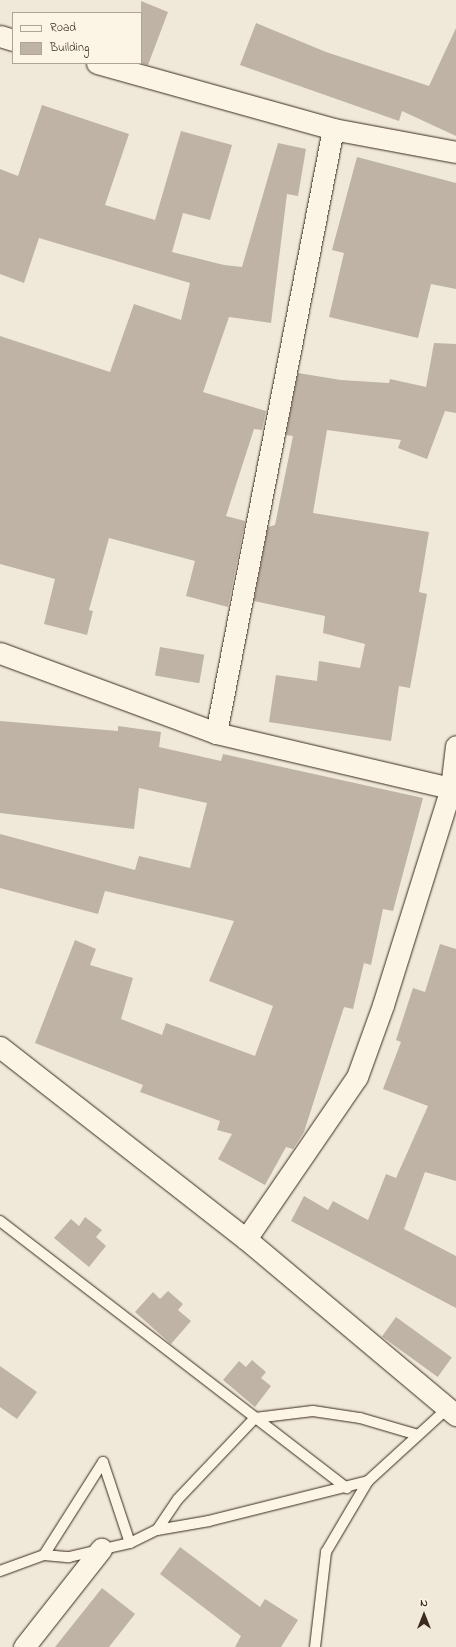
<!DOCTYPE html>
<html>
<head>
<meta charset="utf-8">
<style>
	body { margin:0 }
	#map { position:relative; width:456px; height:1647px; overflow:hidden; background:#f0e9d9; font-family:"Indie Flower",sans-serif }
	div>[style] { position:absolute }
	.building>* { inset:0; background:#beb3a4; transform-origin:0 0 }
	.roads { filter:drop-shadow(0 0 1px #3b2a1e) drop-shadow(0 0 1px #3b2a1e) }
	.service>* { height:10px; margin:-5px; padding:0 5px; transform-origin:5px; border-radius:5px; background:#fcf5e5 }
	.minor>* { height:21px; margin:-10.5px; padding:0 10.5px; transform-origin:10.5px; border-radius:10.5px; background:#fcf5e5 }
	span { translate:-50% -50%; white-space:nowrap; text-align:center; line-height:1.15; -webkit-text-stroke:3px #fcf5e5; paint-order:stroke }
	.legend { position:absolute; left:12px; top:12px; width:130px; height:52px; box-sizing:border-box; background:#fcf5e5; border:1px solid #afa495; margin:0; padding:5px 7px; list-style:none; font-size:12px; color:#3b2a1e }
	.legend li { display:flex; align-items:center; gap:8px; height:20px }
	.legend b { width:20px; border:1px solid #afa495 }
	.north { position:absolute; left:404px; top:1595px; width:40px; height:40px; -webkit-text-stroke:3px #fcf5e5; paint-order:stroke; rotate:0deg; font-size:11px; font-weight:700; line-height:16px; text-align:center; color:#3b2a1e }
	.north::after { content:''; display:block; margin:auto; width:14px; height:18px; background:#3b2a1e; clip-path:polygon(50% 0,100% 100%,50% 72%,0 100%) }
</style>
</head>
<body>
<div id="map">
	<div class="building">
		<i style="clip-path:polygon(141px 1px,168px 12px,148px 65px,141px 63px)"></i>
		<i style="clip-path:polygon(256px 23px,326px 52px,429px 86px,456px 28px,456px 136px,402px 111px,399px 121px,240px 65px)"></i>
		<i style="clip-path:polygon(42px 105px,129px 134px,105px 205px,155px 220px,181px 131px,232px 145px,210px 220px,183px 213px,172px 252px,224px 265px,242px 267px,278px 143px,306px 149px,298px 196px,287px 194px,271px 323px,229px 317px,203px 392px,266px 411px,262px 430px,254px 429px,226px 516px,245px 521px,228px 607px,186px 596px,195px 561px,109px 538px,89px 610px,93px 611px,87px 635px,44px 624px,55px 579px,0 564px,0 336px,110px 372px,134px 304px,181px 320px,190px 283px,39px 238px,24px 283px,0 274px,0 169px,18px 176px)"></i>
		<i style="clip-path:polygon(357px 157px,456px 183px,456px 289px,431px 284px,418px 338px,329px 317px,344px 253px,332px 250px)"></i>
		<i style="clip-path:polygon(434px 343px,456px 344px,456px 413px,445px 411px,427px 459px,398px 448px,401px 440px,327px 430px,313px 513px,429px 532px,419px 592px,427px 594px,410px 688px,399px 686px,391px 741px,269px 722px,276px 675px,317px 681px,319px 661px,360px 668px,365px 644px,323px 633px,325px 616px,254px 601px,268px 527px,275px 525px,293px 436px,286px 435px,298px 373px,341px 380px,389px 383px,390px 379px,426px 387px)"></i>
		<i style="left:160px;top:647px;width:45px;height:29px;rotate:10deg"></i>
		<i style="clip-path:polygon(0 721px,118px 731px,118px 726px,161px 732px,159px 747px,221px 761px,223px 754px,423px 798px,393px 911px,383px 909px,371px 965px,364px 963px,353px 1009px,344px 1007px,304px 1132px,293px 1149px,286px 1147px,265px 1185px,218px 1159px,232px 1134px,217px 1130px,220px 1121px,140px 1092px,143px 1085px,35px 1043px,75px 940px,96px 949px,90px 965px,133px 978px,121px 1019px,162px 1035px,166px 1023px,255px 1056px,273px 1006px,209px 981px,234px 921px,105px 891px,98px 914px,0 888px,0 834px,135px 870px,139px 856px,190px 868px,207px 803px,139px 788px,134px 829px,0 813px)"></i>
		<i style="clip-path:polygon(440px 944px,456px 949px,456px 1181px,425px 1172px,404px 1229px,456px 1256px,456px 1308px,291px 1221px,304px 1196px,328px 1210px,333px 1201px,368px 1220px,386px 1174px,396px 1178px,428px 1106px,383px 1089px,401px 1042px,396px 1040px,413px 988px,425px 992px)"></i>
		<i style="clip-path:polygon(85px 1217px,102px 1230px,96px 1237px,106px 1246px,89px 1267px,54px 1238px,71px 1219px,79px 1226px)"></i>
		<i style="clip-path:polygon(168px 1291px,183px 1304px,178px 1310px,191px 1321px,171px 1344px,135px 1312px,153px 1292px,160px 1299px)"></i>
		<i style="left:396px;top:1317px;width:69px;height:24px;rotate:36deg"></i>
		<i style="clip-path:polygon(252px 1360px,266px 1372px,261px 1378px,271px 1386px,255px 1407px,223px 1380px,239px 1361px,246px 1367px)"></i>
		<i style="clip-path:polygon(0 1366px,37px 1392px,17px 1419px,0 1407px)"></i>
		<i style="clip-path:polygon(180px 1547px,260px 1607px,265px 1599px,298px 1620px,281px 1647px,235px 1647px,241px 1636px,160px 1574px)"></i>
		<i style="clip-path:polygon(102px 1588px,135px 1614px,109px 1647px,55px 1647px)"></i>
	</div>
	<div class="roads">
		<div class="service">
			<i style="left:0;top:1221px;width:438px;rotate:37.6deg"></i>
			<i style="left:103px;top:1462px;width:85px;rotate:71.6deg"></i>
			<i style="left:157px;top:1530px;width:37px;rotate:-56deg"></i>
			<i style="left:178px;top:1499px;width:112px;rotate:-46.5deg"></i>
			<i style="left:255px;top:1418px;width:58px;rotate:-6.9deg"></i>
			<i style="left:313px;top:1411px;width:48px;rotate:8.5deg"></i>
			<i style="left:360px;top:1418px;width:60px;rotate:16.3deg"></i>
			<i style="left:44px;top:1555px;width:110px;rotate:-57.6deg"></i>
			<i style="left:0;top:1571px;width:47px;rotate:-20deg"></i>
			<i style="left:44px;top:1555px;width:25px;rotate:5deg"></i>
			<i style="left:69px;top:1557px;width:63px;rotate:-12.9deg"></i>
			<i style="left:130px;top:1543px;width:30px;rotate:-26deg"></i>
			<i style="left:157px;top:1530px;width:53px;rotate:-9.8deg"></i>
			<i style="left:209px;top:1521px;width:164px;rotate:-14.1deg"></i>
			<i style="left:315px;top:1647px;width:96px;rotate:-83.4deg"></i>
			<i style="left:326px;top:1552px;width:82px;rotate:-59.4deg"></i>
			<i style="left:368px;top:1481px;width:108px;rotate:-42.4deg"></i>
		</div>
		<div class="minor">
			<i style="left:0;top:36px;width:14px;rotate:17deg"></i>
			<i style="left:97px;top:63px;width:245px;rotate:15.6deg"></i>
			<i style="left:333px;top:129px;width:125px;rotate:10.6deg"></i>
			<i style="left:0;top:653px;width:230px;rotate:20.3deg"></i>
			<i style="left:216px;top:733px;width:241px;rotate:13.2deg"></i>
			<i style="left:216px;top:733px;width:615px;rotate:-79.04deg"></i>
			<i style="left:0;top:1047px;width:312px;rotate:38deg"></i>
			<i style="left:246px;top:1239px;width:274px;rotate:40deg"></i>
			<i style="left:246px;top:1239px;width:196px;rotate:-55.6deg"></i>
			<i style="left:357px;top:1077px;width:77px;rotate:-70.1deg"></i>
			<i style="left:383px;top:1005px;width:227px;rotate:-72.6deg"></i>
			<i style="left:451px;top:788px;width:42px;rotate:-83.2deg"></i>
			<i style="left:24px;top:1647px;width:125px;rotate:-51.8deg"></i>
		</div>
	</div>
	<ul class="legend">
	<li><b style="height:5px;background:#fcf5e5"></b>Road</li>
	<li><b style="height:11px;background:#beb3a4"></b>Building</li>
	</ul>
	<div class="north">N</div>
</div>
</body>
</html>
